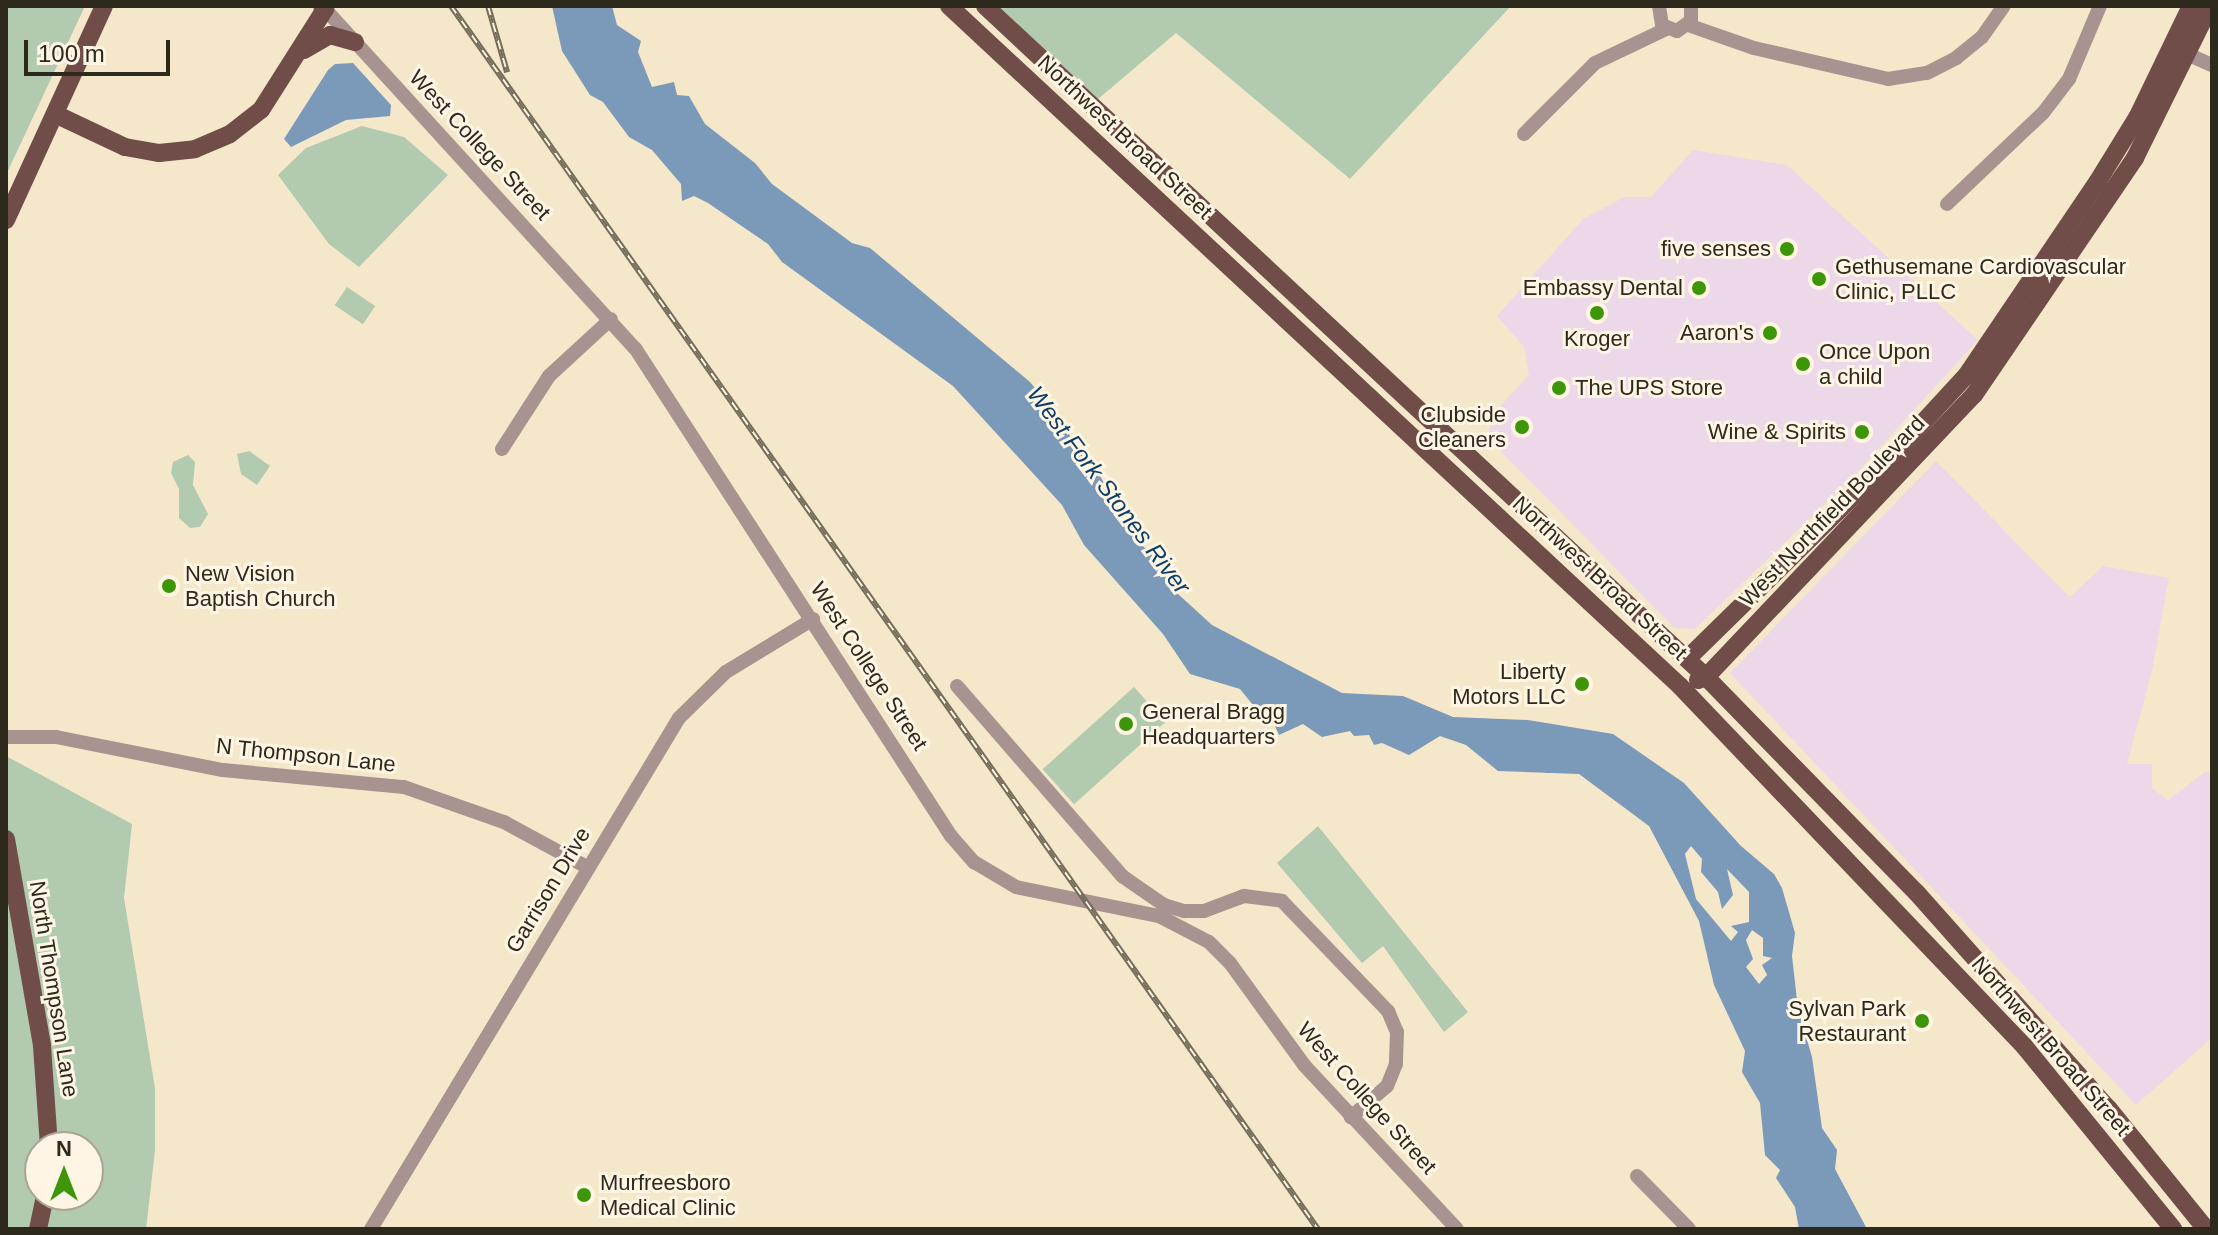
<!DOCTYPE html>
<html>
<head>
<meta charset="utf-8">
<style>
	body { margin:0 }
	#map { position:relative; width:2218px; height:1235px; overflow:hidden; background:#f5e8ca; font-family:Arial,sans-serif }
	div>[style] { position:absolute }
	.commercial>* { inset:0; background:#ecd8e8 }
	.green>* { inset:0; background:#b2caaf; transform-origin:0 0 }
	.water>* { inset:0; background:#7b99b8 }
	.minor>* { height:14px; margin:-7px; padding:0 7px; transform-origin:7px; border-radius:7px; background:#a89390 }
	.major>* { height:18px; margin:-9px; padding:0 9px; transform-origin:9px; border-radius:9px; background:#704d48 }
	.rail>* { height:6px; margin-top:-3px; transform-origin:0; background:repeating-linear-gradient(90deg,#fef5e4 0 9px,#746c5a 0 18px); box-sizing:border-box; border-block:2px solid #746c5a }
	.dots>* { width:22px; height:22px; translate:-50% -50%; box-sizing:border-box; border:4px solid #fef5e4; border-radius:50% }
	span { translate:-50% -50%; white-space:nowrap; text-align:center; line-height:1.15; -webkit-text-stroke:6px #fef5e4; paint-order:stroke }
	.street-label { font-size:22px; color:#2e291d }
	.poi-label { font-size:22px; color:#2e291d }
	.right { translate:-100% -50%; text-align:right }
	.left { translate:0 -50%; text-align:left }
	.water-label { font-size:24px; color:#0e3e67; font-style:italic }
	.frame { position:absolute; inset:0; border:8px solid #2e291d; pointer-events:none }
	.north { position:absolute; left:24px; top:1131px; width:80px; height:80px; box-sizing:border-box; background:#fef5e4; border:2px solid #aba394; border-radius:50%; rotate:0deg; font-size:22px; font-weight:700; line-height:32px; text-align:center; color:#2e291d }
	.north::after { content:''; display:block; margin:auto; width:28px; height:36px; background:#3d9508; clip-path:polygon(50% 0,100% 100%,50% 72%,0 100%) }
	.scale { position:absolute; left:24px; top:40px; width:146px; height:36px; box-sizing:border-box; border:4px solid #2e291d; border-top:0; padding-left:10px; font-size:24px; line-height:28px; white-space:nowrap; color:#2e291d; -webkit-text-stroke:6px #fef5e4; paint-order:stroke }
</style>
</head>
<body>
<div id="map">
	<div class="commercial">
		<i style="clip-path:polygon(1693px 150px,1787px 165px,1978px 340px,1852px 478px,1695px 629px,1674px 628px,1488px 438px,1491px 416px,1529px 375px,1524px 347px,1497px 316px,1583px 219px,1624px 197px,1651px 197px)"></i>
		<i style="clip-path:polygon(1936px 461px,2070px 597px,2103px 566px,2169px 578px,2152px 671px,2127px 764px,2152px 764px,2152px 788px,2168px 800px,2205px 772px,2212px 773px,2212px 1038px,2136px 1105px,1730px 673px)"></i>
	</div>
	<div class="green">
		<i style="clip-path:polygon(6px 6px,85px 6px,6px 175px)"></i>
		<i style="clip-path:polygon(992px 6px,1511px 6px,1350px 179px,1176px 33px,1091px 105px)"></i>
		<i style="clip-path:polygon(362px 126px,404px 137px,448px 175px,359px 267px,329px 244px,278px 175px,306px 148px)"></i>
		<i style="left:347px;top:287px;width:34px;height:22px;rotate:34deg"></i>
		<i style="clip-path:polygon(249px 451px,270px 466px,257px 485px,241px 474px,237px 454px)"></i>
		<i style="clip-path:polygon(188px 455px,195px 462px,193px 485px,208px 514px,200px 527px,190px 528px,179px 518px,179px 489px,171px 473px,173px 462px)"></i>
		<i style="left:1134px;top:687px;width:47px;height:123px;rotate:48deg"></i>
		<i style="clip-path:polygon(evenodd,6px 756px,132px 824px,124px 898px,155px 1088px,155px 1151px,146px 1229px,6px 1229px,6px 756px,40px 1147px,88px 1147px,88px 1195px,40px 1195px,40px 1147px)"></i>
		<i style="clip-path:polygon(1318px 826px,1468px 1012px,1444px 1032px,1383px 946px,1362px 963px,1277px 863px)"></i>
	</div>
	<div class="water">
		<i style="clip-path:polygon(evenodd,552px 6px,612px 6px,617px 25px,641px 41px,638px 52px,652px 87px,674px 82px,677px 95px,689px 96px,705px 124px,755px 163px,772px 184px,852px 243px,870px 248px,1030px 382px,1064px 423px,1074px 445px,1087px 454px,1140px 544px,1155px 556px,1178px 594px,1212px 625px,1342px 693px,1403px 696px,1453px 717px,1528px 720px,1613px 734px,1684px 783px,1741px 846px,1774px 874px,1782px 888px,1795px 933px,1792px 956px,1798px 1009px,1812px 1057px,1822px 1128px,1837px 1150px,1835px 1169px,1867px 1229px,1799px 1229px,1795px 1207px,1776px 1178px,1780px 1170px,1765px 1155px,1760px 1103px,1742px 1072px,1745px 1051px,1714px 985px,1699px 921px,1649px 826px,1579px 774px,1498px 771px,1466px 745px,1440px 736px,1409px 755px,1382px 743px,1374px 745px,1369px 735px,1354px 736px,1350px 731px,1322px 737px,1303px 724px,1279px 735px,1275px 726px,1283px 720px,1286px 707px,1266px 710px,1253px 705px,1240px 689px,1190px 674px,1163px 634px,1084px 545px,1062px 505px,953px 386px,782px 262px,768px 244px,708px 203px,694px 196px,682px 201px,681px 184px,652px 150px,629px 137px,603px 102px,590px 95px,562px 51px,552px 6px,1691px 846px,1702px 859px,1701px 872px,1718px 892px,1722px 909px,1733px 895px,1727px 869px,1749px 892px,1749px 922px,1731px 926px,1738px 932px,1731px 941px,1696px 899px,1685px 854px,1691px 846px,552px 6px,1752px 930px,1763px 938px,1763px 956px,1772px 958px,1762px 965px,1767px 975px,1759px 984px,1746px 967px,1753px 959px,1746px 940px,1752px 930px)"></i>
		<i style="clip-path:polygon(353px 63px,391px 105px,390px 116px,346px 120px,291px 147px,284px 139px,328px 70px,335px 64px)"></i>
	</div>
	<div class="minor">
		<i style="left:1659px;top:6px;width:19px;rotate:81deg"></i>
		<i style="left:1662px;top:25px;width:16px;rotate:22deg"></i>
		<i style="left:1677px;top:31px;width:17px;rotate:-36deg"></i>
		<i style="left:1691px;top:21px;width:15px;rotate:-90deg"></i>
		<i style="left:325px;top:9px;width:459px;rotate:47.6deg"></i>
		<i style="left:635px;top:348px;width:581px;rotate:57.08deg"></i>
		<i style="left:951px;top:836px;width:35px;rotate:49deg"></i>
		<i style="left:974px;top:862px;width:49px;rotate:30.8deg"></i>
		<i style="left:1016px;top:887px;width:146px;rotate:11.5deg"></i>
		<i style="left:1159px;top:916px;width:56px;rotate:27.5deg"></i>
		<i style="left:1209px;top:942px;width:30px;rotate:45deg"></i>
		<i style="left:1230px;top:963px;width:126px;rotate:54deg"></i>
		<i style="left:1304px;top:1065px;width:224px;rotate:47deg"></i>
		<i style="left:1688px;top:25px;width:70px;rotate:19.2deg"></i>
		<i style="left:1754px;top:48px;width:138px;rotate:13deg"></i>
		<i style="left:1888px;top:79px;width:39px;rotate:-9deg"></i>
		<i style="left:1927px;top:73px;width:33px;rotate:-27deg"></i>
		<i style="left:1956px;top:58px;width:33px;rotate:-39deg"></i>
		<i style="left:1982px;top:37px;width:38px;rotate:-55deg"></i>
		<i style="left:2187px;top:54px;width:27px;rotate:24deg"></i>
		<i style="left:1524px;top:134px;width:100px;rotate:-45deg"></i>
		<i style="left:1595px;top:63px;width:79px;rotate:-25.6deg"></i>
		<i style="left:1947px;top:204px;width:132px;rotate:-43.5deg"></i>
		<i style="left:2043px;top:113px;width:43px;rotate:-52.6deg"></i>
		<i style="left:2069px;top:79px;width:79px;rotate:-67deg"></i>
		<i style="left:502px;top:449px;width:87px;rotate:-57.2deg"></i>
		<i style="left:549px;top:376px;width:84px;rotate:-42.6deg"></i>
		<i style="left:957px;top:686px;width:252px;rotate:49deg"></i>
		<i style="left:1122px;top:876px;width:51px;rotate:34.6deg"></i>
		<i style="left:1164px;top:905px;width:21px;rotate:17deg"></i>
		<i style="left:1184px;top:911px;width:20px"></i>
		<i style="left:1204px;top:911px;width:43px;rotate:-20.6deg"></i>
		<i style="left:1244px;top:896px;width:38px;rotate:7deg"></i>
		<i style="left:1282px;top:901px;width:153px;rotate:46.1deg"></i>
		<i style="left:1388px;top:1011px;width:23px;rotate:67deg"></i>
		<i style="left:1397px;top:1032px;width:32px;rotate:92deg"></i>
		<i style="left:1396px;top:1064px;width:24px;rotate:112deg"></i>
		<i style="left:1387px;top:1086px;width:48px;rotate:139.3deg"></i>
		<i style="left:6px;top:737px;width:50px"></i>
		<i style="left:56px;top:737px;width:170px;rotate:11.2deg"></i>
		<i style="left:223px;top:770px;width:182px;rotate:5.4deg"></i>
		<i style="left:404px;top:787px;width:106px;rotate:19.3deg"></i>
		<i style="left:504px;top:822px;width:94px;rotate:28.5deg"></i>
		<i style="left:1637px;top:1176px;width:74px;rotate:45.5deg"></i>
		<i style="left:371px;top:1229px;width:597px;rotate:-58.92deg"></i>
		<i style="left:679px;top:718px;width:66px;rotate:-44.4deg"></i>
		<i style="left:726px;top:672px;width:102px;rotate:-31.3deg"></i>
	</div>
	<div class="major">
		<i style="left:949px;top:6px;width:998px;rotate:42.93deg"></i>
		<i style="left:1680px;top:686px;width:498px;rotate:46.3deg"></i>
		<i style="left:2024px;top:1046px;width:236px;rotate:50.8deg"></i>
		<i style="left:985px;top:6px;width:985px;rotate:42.94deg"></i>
		<i style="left:1706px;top:677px;width:301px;rotate:45.7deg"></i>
		<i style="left:1916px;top:892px;width:289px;rotate:48.4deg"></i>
		<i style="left:2108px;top:1108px;width:156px;rotate:51deg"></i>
		<i style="left:304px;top:50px;width:30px;rotate:-30deg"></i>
		<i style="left:330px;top:35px;width:26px;rotate:16deg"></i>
		<i style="left:55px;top:114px;width:77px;rotate:25.2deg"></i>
		<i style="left:125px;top:147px;width:35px;rotate:10deg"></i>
		<i style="left:159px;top:153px;width:36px;rotate:-6deg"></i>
		<i style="left:195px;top:149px;width:38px;rotate:-23deg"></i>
		<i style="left:230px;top:134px;width:39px;rotate:-38deg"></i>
		<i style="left:261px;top:110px;width:120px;rotate:-57.6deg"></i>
		<i style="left:325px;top:9px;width:4px;rotate:-135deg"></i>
		<i style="left:6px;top:220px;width:235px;rotate:-65.4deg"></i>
		<i style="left:1687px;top:659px;width:255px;rotate:-44.4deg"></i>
		<i style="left:1869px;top:481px;width:143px;rotate:-47.3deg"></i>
		<i style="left:1966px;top:376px;width:235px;rotate:-55.9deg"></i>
		<i style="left:2098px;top:181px;width:76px;rotate:-58.4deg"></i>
		<i style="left:2138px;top:116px;width:122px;rotate:-64.3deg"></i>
		<i style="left:1698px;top:680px;width:9px;rotate:-21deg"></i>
		<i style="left:1706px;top:677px;width:389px;rotate:-46.5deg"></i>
		<i style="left:1974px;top:395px;width:287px;rotate:-55.8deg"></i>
		<i style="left:2135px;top:158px;width:169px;rotate:-63.7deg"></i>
		<i style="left:6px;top:839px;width:210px;rotate:80.1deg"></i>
		<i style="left:42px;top:1046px;width:101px;rotate:86deg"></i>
		<i style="left:38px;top:1229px;width:35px;rotate:-78deg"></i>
	</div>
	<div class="rail">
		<i style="left:451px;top:6px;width:1499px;rotate:54.67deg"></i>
		<i style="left:488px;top:6px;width:69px;rotate:73.9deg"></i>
	</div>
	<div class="dots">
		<i style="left:1787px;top:249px;background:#3d9508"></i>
		<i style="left:1819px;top:279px;background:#3d9508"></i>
		<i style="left:1699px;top:288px;background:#3d9508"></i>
		<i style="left:1597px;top:313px;background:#3d9508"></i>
		<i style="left:1770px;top:333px;background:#3d9508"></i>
		<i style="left:1803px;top:364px;background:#3d9508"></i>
		<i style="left:1559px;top:388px;background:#3d9508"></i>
		<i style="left:1522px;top:427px;background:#3d9508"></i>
		<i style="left:1862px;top:432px;background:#3d9508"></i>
		<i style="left:169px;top:586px;background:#3d9508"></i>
		<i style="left:1582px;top:684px;background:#3d9508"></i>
		<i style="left:1126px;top:724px;background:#3d9508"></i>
		<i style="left:1922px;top:1021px;background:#3d9508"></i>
		<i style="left:584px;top:1195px;background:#3d9508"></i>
	</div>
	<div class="street-label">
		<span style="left:1125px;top:137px;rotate:43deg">Northwest Broad Street</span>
		<span style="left:480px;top:145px;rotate:47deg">West College Street</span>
		<span style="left:1832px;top:511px;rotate:-46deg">West Northfield Boulevard</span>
		<span style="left:1600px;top:578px;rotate:43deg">Northwest Broad Street</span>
		<span style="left:869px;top:666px;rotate:57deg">West College Street</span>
		<span style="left:306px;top:755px;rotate:6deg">N Thompson Lane</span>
		<span style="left:548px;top:890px;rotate:-59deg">Garrison Drive</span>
		<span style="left:54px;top:989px;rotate:81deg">North Thompson Lane</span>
		<span style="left:2051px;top:1046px;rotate:49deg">Northwest Broad Street</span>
		<span style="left:1367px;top:1098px;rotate:48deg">West College Street</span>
	</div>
	<div class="poi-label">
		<span class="right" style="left:1771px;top:249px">five senses</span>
		<span class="left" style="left:1835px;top:279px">Gethusemane Cardiovascular<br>Clinic, PLLC</span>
		<span class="right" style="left:1683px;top:288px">Embassy Dental</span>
		<span class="right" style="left:1754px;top:333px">Aaron's</span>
		<span style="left:1597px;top:339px">Kroger</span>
		<span class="left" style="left:1819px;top:364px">Once Upon<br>a child</span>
		<span class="left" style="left:1575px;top:388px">The UPS Store</span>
		<span class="right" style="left:1506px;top:427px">Clubside<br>Cleaners</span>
		<span class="right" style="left:1846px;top:432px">Wine &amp; Spirits</span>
		<span class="left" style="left:185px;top:586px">New Vision<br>Baptish Church</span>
		<span class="right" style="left:1566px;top:684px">Liberty<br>Motors LLC</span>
		<span class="left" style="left:1142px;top:724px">General Bragg<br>Headquarters</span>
		<span class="right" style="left:1906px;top:1021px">Sylvan Park<br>Restaurant</span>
		<span class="left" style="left:600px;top:1195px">Murfreesboro<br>Medical Clinic</span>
	</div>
	<div class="water-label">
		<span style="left:1109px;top:490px;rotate:53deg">West Fork Stones River</span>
	</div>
	<div class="frame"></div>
	<div class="north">N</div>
	<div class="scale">100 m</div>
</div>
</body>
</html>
